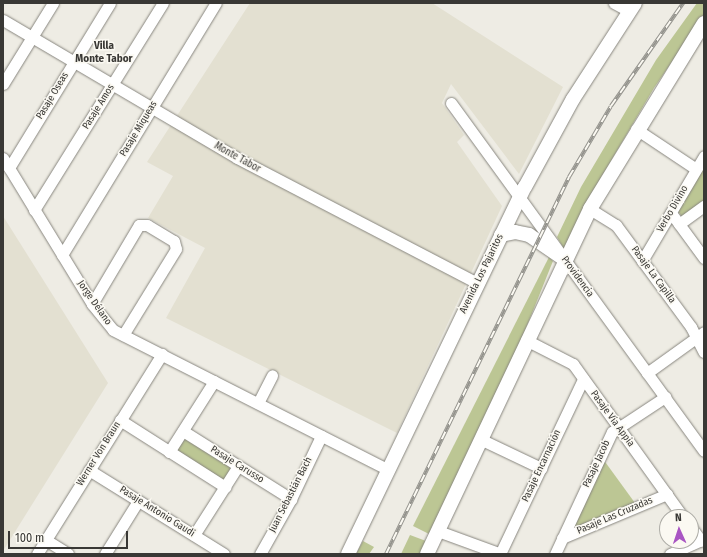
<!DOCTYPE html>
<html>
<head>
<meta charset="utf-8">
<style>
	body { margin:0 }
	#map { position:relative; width:707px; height:557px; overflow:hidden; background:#eeece4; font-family:"Fira Sans Condensed",sans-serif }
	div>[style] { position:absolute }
	.built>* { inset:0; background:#e3e0d1 }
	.green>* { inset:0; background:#bcc694; transform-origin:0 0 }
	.roads { filter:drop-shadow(0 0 1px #88867f) drop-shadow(0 0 1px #88867f) }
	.minor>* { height:11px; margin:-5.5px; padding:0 5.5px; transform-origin:5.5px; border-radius:5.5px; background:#fff }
	.major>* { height:14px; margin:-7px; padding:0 7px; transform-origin:7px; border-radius:7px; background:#fff }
	.rail>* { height:4px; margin-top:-2px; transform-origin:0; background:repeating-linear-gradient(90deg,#fbf9f2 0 8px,#94938d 0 16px); box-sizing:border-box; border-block:1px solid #94938d }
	span { translate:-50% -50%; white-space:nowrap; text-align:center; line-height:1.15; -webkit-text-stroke:3px #fbf9f2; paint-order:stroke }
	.street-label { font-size:10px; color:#393835 }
	.neighbourhood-label { font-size:11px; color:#393835; font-weight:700 }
	.frame { position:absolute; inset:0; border:4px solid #393835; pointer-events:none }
	.north { position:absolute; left:659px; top:509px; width:40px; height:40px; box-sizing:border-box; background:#fbf9f2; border:1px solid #adaca6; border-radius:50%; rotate:357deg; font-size:11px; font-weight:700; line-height:16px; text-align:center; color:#393835 }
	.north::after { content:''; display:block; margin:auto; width:14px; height:18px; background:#a955c3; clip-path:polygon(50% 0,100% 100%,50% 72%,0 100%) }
	.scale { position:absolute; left:8px; top:531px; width:120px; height:18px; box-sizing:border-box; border:2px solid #393835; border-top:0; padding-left:5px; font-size:12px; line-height:14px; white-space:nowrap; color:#393835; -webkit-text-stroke:3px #fbf9f2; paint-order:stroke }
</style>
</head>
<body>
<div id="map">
	<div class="built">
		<i style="clip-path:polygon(250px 3px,432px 3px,563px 87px,519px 174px,451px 84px,442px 103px,464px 135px,457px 142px,502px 206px,397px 433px,166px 318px,205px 248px,148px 218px,173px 176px,147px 162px)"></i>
		<i style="clip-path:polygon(3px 216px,108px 383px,3px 551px)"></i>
	</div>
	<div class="green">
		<i style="clip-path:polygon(697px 3px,704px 3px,704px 15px,654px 88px,595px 188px,565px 251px,557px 237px,581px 187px,656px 60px)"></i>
		<i style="clip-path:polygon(704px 164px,704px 201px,682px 217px,678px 211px)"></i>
		<i style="clip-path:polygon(549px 257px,553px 261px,522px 338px,429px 534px,413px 526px)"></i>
		<i style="left:185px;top:435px;width:60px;height:19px;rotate:32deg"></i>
		<i style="clip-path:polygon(603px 459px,635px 503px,568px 531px)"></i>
		<i style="clip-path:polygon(410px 535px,426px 541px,421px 554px,401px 554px)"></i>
		<i style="clip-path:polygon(363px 541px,374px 547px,369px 554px,356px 554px)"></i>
	</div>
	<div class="roads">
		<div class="minor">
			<i style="left:614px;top:3px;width:17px;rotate:28deg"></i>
			<i style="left:3px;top:20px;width:272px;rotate:30.5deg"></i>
			<i style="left:237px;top:158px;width:271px;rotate:27.5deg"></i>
			<i style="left:3px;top:84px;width:95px;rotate:-58.3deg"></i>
			<i style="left:451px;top:103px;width:430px;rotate:54deg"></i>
			<i style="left:636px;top:129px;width:72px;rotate:33.7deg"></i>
			<i style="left:3px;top:158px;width:171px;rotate:58.6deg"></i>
			<i style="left:92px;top:304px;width:33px;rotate:51deg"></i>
			<i style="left:113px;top:330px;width:309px;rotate:26.9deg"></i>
			<i style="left:9px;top:168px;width:193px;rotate:-58.5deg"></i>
			<i style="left:590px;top:209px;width:31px;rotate:32deg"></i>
			<i style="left:616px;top:225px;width:127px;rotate:53.7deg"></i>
			<i style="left:691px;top:327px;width:28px;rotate:63deg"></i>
			<i style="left:34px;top:210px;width:244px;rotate:-58.1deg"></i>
			<i style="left:671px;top:213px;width:56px;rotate:53.7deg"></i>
			<i style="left:679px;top:224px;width:31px;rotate:-36deg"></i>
			<i style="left:62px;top:255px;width:295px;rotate:-58.6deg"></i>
			<i style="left:642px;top:261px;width:122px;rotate:-59.4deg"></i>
			<i style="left:92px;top:304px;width:92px;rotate:-59.3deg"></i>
			<i style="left:139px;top:225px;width:8px"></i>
			<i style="left:147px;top:225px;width:31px;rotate:31deg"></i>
			<i style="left:174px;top:241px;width:8px;rotate:76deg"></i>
			<i style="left:176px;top:249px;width:101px;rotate:121.6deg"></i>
			<i style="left:526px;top:340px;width:53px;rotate:27.1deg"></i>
			<i style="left:573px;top:364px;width:188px;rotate:54.3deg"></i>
			<i style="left:647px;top:373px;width:70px;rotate:-35.7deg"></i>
			<i style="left:258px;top:403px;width:31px;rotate:-63deg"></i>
			<i style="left:120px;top:420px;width:125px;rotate:32.5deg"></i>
			<i style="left:183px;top:431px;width:128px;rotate:32.2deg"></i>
			<i style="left:480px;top:439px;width:68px;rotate:25.4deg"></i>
			<i style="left:169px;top:452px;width:84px;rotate:-57.6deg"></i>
			<i style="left:89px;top:470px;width:159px;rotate:31.9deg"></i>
			<i style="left:691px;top:527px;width:17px;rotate:54deg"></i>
			<i style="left:438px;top:531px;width:67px;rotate:20.1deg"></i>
			<i style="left:194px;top:535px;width:82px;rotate:-57.5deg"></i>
			<i style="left:562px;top:538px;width:114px;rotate:-22.7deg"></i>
			<i style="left:46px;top:540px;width:26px;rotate:32deg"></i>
			<i style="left:37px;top:554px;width:236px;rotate:-58deg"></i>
			<i style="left:105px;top:554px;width:62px;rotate:-58.1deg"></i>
			<i style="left:260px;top:554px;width:63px;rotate:-60.6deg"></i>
			<i style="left:291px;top:499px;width:70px;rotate:-64.5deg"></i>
			<i style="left:500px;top:554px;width:194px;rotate:-64.6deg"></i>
			<i style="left:555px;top:554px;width:135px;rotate:-65deg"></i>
			<i style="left:612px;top:432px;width:64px;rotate:-33.4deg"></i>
			<i style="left:670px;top:554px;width:37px;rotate:-24deg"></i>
		</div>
		<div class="major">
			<i style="left:501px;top:235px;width:14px;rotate:-12deg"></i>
			<i style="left:515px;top:232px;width:14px;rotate:12deg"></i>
			<i style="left:529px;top:235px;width:42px;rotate:34.4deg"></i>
			<i style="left:348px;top:554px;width:407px;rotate:-64.3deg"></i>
			<i style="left:525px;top:187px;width:100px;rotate:-61.4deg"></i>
			<i style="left:573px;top:99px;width:114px;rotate:-57.1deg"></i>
			<i style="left:427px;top:554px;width:382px;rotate:-64.7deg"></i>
			<i style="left:590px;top:209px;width:218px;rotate:-58.5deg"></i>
		</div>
	</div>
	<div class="rail">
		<i style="left:386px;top:554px;width:419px;rotate:-64.1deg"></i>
		<i style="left:569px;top:177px;width:82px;rotate:-59.4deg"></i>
		<i style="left:611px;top:106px;width:126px;rotate:-55deg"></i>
	</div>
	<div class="street-label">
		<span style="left:53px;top:96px;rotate:-59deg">Pasaje Oseas</span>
		<span style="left:99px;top:107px;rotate:-58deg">Pasaje Amos</span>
		<span style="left:139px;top:129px;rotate:-59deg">Pasaje Miqueas</span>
		<span style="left:237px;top:158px;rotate:29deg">Monte Tabor</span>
		<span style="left:673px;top:209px;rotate:-60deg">Verbo Divino</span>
		<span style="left:482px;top:274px;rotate:-64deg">Avenida Los Pajaritos</span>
		<span style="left:653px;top:275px;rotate:54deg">Pasaje La Capilla</span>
		<span style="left:577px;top:277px;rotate:54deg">Providencia</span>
		<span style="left:94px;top:303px;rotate:55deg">Jorge Délano</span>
		<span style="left:612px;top:419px;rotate:54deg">Pasaje Vía Appia</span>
		<span style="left:99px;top:454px;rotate:-58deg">Werner Von Braun</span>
		<span style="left:597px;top:464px;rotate:-65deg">Pasaje Jacob</span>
		<span style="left:237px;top:465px;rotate:32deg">Pasaje Carusso</span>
		<span style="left:542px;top:466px;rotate:-65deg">Pasaje Encarnación</span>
		<span style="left:291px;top:495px;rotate:-63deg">Juan Sebastián Bach</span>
		<span style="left:157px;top:512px;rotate:32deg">Pasaje Antonio Gaudí</span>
		<span style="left:615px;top:516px;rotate:-23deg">Pasaje Las Cruzadas</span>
	</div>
	<div class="neighbourhood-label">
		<span style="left:104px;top:53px">Villa<br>Monte Tabor</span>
	</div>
	<div class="frame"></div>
	<div class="north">N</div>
	<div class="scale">100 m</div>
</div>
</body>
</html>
